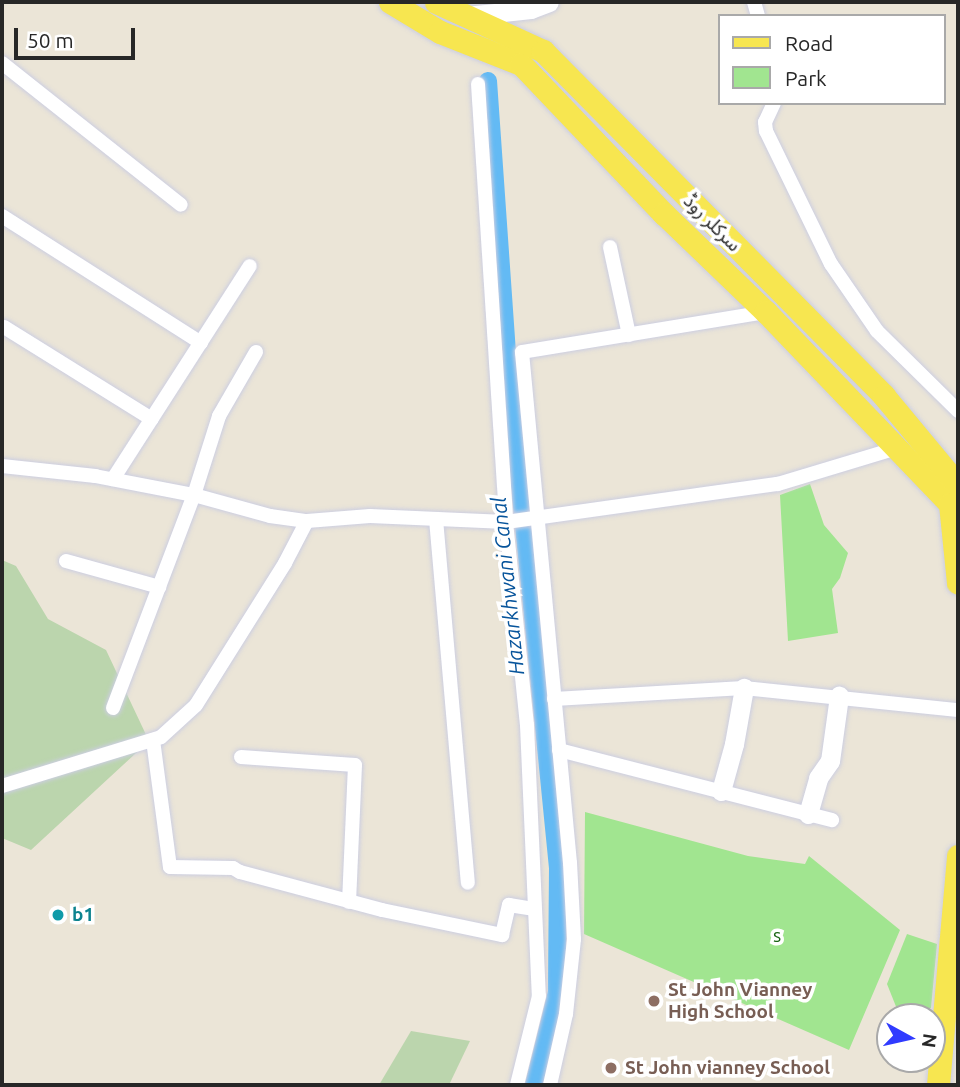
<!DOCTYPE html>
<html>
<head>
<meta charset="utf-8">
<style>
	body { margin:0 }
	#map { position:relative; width:960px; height:1087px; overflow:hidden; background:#ebe5d7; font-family:Ubuntu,"Noto Sans Arabic",sans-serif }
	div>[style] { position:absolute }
	.green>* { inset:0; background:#a1e590 }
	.cemetery>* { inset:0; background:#bbd5ad }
	.canal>* { height:18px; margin:-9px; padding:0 9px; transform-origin:9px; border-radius:9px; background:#63baf4 }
	.roads { filter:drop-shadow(0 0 2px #cccee1) drop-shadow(0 0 2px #cccee1) }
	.street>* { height:14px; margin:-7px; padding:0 7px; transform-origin:7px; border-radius:7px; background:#fff }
	.secondary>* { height:19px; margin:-9.5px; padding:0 9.5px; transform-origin:9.5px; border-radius:9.5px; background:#fff }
	.primary>* { height:23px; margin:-11.5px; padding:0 11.5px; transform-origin:11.5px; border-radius:11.5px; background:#f7e650 }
	.dots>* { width:19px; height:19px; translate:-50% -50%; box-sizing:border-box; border:4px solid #fff; border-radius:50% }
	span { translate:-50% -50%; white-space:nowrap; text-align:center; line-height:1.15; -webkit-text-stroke:7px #fff; paint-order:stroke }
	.street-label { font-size:19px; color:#272727 }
	.culture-label { font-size:19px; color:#0d838f; font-weight:700 }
	.left { translate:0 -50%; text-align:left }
	.park-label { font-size:19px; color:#1b6515 }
	.education-label { font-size:19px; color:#785e54; font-weight:700 }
	.water-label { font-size:21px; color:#07549b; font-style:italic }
	.frame { position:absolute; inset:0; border:4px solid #272727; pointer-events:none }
	.legend { position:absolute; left:718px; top:14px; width:228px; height:91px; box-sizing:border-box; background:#fff; border:2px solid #a9a9a9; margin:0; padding:9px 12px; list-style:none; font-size:21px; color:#272727 }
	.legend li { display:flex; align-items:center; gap:14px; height:35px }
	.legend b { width:35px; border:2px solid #a9a9a9 }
	.north { position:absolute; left:876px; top:1003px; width:70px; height:70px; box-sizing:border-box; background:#fff; border:2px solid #a9a9a9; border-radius:50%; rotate:98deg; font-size:19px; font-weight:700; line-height:28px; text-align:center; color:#272727 }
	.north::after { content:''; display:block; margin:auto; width:24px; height:32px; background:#303bff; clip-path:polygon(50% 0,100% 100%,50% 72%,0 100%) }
	.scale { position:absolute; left:14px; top:28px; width:121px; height:32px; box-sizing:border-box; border:4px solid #272727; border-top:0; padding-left:9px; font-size:21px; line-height:24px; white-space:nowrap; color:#272727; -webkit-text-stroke:5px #fff; paint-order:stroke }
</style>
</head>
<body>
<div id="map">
	<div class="green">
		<i style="clip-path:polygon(810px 484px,824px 525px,848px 553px,840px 578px,832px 589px,838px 633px,788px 641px,780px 495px)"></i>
		<i style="clip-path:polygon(585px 812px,748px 856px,805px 864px,809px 856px,900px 930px,849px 1050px,584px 934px)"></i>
		<i style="clip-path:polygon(907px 934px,937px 944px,931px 1008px,899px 1014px,887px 984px)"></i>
	</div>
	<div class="cemetery">
		<i style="clip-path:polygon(2px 560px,16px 566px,48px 619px,106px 650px,149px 741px,31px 850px,2px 838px)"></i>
		<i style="clip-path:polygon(411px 1031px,470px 1041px,449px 1085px,379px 1085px)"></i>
	</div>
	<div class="canal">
		<i style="left:488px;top:81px;width:286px;rotate:86deg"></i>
		<i style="left:508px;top:366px;width:504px;rotate:84.31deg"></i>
		<i style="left:558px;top:868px;width:124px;rotate:90.5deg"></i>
		<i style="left:557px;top:992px;width:96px;rotate:103.9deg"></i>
	</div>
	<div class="roads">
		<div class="street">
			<i style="left:754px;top:2px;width:15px;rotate:74deg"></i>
			<i style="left:2px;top:63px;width:228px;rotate:38.4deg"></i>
			<i style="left:478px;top:84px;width:439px;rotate:86.3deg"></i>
			<i style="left:506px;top:522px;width:204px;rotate:84.1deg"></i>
			<i style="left:527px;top:725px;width:271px;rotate:87.5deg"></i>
			<i style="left:539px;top:996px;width:92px;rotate:103.9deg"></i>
			<i style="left:774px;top:103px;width:21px;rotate:115deg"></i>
			<i style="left:765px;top:122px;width:9px;rotate:84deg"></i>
			<i style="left:766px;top:131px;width:148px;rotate:64deg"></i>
			<i style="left:831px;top:264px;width:81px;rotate:55.5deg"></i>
			<i style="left:877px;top:331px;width:114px;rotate:44.6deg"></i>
			<i style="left:2px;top:216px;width:236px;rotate:32.5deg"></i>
			<i style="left:610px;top:247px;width:90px;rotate:77.8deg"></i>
			<i style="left:4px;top:327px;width:174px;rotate:31.9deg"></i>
			<i style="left:2px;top:466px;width:94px;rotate:6.1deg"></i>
			<i style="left:95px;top:476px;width:101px;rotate:10.9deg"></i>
			<i style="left:194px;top:495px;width:79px;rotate:15.4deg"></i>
			<i style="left:270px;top:516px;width:37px;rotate:8deg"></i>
			<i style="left:307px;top:521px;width:63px;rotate:-4.5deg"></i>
			<i style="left:370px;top:516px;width:136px;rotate:2.5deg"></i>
			<i style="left:506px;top:522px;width:275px;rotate:-8deg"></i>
			<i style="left:778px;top:484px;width:124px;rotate:-16.8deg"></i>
			<i style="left:113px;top:479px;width:253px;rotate:-57.3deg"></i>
			<i style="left:436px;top:519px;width:365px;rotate:85deg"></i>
			<i style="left:66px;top:561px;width:97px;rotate:15.6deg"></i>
			<i style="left:554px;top:699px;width:190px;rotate:-3.3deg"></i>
			<i style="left:744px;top:688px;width:215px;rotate:5.9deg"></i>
			<i style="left:113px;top:708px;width:228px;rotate:-69.2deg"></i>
			<i style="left:194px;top:495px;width:83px;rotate:-72.4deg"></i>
			<i style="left:219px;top:416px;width:74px;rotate:-60deg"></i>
			<i style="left:153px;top:740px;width:128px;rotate:82.4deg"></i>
			<i style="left:170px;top:867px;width:63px;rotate:0.9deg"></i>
			<i style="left:233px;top:868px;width:8px;rotate:30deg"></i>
			<i style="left:240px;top:872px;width:147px;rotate:15deg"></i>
			<i style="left:382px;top:910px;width:123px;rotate:11.8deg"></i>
			<i style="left:502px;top:935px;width:31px;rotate:-77deg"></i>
			<i style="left:509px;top:905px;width:26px;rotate:9deg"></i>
			<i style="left:559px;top:750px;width:282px;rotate:14.4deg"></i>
			<i style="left:241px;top:757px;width:114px;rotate:4deg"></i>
			<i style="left:355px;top:765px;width:137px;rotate:92.5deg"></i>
			<i style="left:2px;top:786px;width:166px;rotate:-17.1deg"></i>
			<i style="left:161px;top:737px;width:47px;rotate:-42.4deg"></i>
			<i style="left:196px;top:705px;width:168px;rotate:-57.9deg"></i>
			<i style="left:285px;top:563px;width:47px;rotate:-62.4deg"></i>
			<i style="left:550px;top:1085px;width:73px;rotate:-77.3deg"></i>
			<i style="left:566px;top:1014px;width:75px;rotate:-83.9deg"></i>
			<i style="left:574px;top:939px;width:76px;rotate:-93deg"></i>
			<i style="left:570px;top:863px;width:513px;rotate:-95.37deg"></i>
			<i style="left:522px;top:352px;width:247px;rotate:-9.3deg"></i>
		</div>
		<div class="secondary">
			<i style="left:466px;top:16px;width:65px;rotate:-6.1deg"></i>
			<i style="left:531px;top:9px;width:19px;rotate:-21deg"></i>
			<i style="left:721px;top:791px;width:49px;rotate:-74.5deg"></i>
			<i style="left:734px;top:744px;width:57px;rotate:-79.9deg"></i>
			<i style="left:808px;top:814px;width:37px;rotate:-74deg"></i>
			<i style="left:818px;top:778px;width:21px;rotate:-55deg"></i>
			<i style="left:830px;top:761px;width:66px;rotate:-82.1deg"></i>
		</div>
		<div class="primary">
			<i style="left:390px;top:2px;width:58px;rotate:31deg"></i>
			<i style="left:440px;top:32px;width:87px;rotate:21.6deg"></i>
			<i style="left:521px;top:64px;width:207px;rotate:46.4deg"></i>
			<i style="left:664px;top:214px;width:141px;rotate:43.9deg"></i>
			<i style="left:766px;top:312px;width:266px;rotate:46.2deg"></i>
			<i style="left:950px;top:504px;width:79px;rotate:84.2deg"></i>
			<i style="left:436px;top:2px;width:118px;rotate:24.6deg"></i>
			<i style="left:543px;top:51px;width:485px;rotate:45.3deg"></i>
			<i style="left:884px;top:396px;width:116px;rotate:50.3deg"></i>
			<i style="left:938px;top:1085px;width:230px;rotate:-85deg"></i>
		</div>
	</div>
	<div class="dots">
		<i style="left:58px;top:915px;background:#0f9aa8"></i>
		<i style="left:654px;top:1001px;background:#8d6e63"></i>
		<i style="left:611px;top:1068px;background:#8d6e63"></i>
	</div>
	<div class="street-label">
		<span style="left:712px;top:223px;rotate:45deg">سرکلر روڈ</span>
	</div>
	<div class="culture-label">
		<span class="left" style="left:72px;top:915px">b1</span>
	</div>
	<div class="park-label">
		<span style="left:777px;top:936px">s</span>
	</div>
	<div class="education-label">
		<span class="left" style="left:668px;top:1001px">St John Vianney<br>High School</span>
		<span class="left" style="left:625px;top:1068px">St John vianney School</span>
	</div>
	<div class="water-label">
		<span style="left:507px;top:586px;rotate:-96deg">Hazarkhwani Canal</span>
	</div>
	<div class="frame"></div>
	<ul class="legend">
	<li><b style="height:9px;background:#f7e650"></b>Road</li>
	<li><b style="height:19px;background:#a1e590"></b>Park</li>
	</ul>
	<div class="north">N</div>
	<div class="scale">50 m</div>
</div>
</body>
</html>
